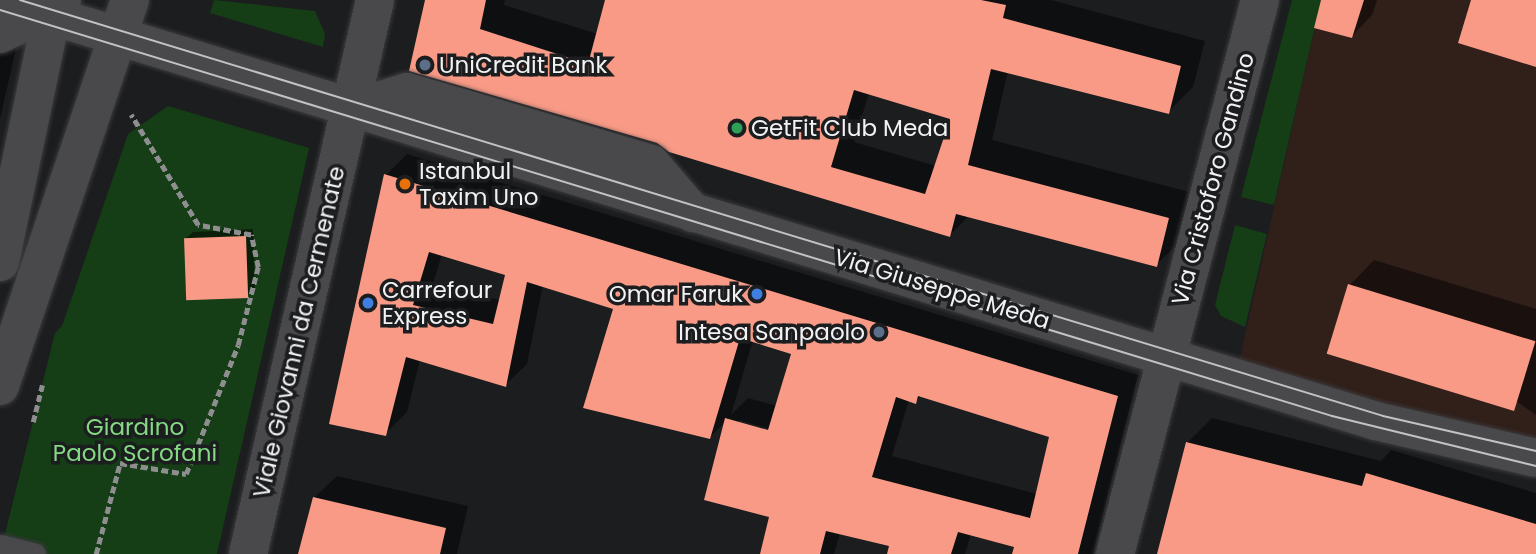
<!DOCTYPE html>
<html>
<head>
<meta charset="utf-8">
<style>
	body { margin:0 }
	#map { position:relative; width:1536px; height:554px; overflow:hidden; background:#1c1d1f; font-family:Poppins,sans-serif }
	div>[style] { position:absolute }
	.industrial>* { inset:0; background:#311f19 }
	.green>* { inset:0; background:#153d16 }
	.shadow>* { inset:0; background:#0007 }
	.building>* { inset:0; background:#f89a86; transform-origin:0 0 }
	.path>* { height:4.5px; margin-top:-2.25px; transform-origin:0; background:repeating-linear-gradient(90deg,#8e8e90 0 7px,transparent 0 10.5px) }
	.roads { filter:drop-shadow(0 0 2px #3b3b3d) drop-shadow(0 0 2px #3b3b3d) }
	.lane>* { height:21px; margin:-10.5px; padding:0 10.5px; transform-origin:10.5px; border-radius:10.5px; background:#49494c }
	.street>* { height:38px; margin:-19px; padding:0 19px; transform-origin:19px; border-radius:19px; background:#49494c }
	.secondary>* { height:38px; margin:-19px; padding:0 19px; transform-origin:19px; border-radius:19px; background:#49494c }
	.tram>* { height:2px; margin:-1px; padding:0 1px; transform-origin:1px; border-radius:1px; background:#c1c2c4 }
	.dots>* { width:19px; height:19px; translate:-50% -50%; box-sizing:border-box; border:4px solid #1c1d1f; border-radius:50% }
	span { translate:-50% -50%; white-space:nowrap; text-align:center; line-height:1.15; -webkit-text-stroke:7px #1c1d1f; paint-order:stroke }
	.poi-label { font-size:23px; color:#f2f2f4 }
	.left { translate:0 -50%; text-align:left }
	.right { translate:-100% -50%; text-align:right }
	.street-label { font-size:23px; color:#f2f2f4 }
	.park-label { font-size:23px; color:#84da83 }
</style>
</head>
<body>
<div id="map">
	<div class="industrial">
		<i style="clip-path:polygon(1321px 0,1536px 0,1536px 445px,1238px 366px)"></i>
	</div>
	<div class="green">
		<i style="clip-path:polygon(214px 0,315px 11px,325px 34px,323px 47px,210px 13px)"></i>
		<i style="clip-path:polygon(1292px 0,1321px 0,1274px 205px,1241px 197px)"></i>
		<i style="clip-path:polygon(168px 106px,309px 148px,217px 554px,0 554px,55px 333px,62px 326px,128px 134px)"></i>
		<i style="clip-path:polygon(1235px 225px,1267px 234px,1245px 327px,1221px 316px,1215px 305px)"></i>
	</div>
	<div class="shadow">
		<i style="clip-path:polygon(evenodd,427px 0,505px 0,504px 5px,598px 34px,607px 0,1051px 0,1205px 41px,1193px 87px,1168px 112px,1008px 71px,992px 140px,1193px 193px,1181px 240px,1156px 265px,970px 215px,950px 235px,670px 150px,427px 0,869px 93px,952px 118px,936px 166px,854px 142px,869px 93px)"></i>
		<i style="clip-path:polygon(1323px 0,1377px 0,1372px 15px,1352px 36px)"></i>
		<i style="clip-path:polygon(0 21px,21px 27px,0 119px)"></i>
		<i style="clip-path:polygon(evenodd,407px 154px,1138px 375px,1093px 554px,1014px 554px,1016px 545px,971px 534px,965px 554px,889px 554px,891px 545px,840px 533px,834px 554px,762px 554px,772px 516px,727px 420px,710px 437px,615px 308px,543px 285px,527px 364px,505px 385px,420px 360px,407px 412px,385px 434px,386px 175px,407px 154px,442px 254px,507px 274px,500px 300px,433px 284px,442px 254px,407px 154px,753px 340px,794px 352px,777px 406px,748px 398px,731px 415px,753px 340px,407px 154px,922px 395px,1051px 435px,1037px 494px,892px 456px,909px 400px,915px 402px,922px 395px,407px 154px,739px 420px,777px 431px,776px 435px,739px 424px,739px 420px)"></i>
		<i style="clip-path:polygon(253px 229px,255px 288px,247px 296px,185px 239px,193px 232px)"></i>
		<i style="clip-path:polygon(1374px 260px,1536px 309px,1536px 415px,1350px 285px)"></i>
		<i style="clip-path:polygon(1212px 418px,1381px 461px,1391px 450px,1536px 493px,1536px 554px,1159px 554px,1188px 442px)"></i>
		<i style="clip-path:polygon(337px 476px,468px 506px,457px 554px,301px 554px,314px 498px)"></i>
	</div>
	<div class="building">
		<i style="clip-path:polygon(evenodd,425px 0,486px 0,480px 29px,588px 64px,605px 0,981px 0,1006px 5px,1003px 18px,1181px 66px,1169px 114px,991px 69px,968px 165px,1169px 218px,1157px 267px,956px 214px,950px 237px,669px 152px,657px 143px,409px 71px,425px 0,854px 90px,950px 119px,925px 194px,831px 167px,854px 90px)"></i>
		<i style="clip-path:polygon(1321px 0,1364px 0,1352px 38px,1314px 28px)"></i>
		<i style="clip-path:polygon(1471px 0,1536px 0,1536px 67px,1458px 43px)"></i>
		<i style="clip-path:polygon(evenodd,384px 174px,1118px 396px,1078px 554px,1012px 554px,1014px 547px,958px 532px,951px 554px,887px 554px,889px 546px,826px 531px,820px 554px,760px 554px,769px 517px,704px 500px,725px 418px,768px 430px,791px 354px,740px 338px,710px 439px,583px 408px,613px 309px,527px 282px,506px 387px,406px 357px,386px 436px,329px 424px,384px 174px,429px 252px,505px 275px,493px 324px,413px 305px,429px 252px,384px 174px,918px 396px,1049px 437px,1030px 518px,872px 477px,896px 397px,916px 404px,918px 396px)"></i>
		<i style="left:246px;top:236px;width:62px;height:62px;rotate:88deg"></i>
		<i style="left:1348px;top:284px;width:196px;height:73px;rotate:17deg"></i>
		<i style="clip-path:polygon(1186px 442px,1362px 486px,1366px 473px,1536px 524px,1536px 554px,1157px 554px)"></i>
		<i style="clip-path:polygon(313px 497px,446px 528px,440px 554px,298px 554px)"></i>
	</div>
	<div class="path">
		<i style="left:33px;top:422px;width:38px;rotate:-76deg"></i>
		<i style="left:96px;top:554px;width:94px;rotate:-75.2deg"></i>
		<i style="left:120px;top:463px;width:67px;rotate:9.5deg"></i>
		<i style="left:186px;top:474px;width:139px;rotate:-68deg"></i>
		<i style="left:238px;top:345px;width:81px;rotate:-75.6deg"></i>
		<i style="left:258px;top:267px;width:33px;rotate:-102deg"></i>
		<i style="left:251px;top:235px;width:54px;rotate:-169.3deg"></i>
		<i style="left:198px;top:225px;width:129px;rotate:-121.3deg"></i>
	</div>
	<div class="roads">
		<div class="lane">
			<i style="left:0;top:545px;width:36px;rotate:14deg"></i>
		</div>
		<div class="street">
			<i style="left:248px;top:554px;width:568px;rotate:-77.09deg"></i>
			<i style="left:1115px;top:554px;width:573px;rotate:-75.33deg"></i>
		</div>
		<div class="secondary">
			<i style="left:0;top:0;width:1439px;rotate:17.01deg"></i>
			<i style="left:1376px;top:421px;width:164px;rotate:13deg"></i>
			<i style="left:0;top:34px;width:34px;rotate:-26deg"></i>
			<i style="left:31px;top:19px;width:20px;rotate:-6deg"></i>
			<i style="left:350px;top:110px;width:60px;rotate:-17.5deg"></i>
			<i style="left:407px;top:92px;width:254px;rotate:16.4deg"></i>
			<i style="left:651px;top:164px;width:65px;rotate:49.4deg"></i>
			<i style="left:0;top:262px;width:250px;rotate:-78.2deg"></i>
			<i style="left:51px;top:17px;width:20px;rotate:-57deg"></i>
			<i style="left:0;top:386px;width:407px;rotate:-71.4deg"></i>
		</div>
	</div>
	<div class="tram">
		<i style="left:20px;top:0;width:1425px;rotate:16.97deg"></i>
		<i style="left:1383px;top:416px;width:157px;rotate:12.9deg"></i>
		<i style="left:0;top:10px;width:1393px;rotate:16.95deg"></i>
		<i style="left:1332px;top:416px;width:210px;rotate:13.8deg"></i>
	</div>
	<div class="dots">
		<i style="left:425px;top:65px;background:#5c6f8a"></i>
		<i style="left:737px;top:128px;background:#2e9e5b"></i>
		<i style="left:405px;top:184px;background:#e8710a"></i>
		<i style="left:757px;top:294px;background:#3f7fe0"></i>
		<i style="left:368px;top:303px;background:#3f7fe0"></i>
		<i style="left:879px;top:332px;background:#5c6f8a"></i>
	</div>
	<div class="poi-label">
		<span class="left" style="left:439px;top:65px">UniCredit Bank</span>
		<span class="left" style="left:751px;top:128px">GetFit Club Meda</span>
		<span class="left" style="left:419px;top:184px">Istanbul<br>Taxim Uno</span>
		<span class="left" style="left:382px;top:303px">Carrefour<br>Express</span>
		<span class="right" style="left:743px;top:294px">Omar Faruk</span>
		<span class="right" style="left:865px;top:332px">Intesa Sanpaolo</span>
	</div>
	<div class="street-label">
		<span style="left:1213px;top:179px;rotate:-75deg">Via Cristoforo Gandino</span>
		<span style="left:942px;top:289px;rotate:17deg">Via Giuseppe Meda</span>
		<span style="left:299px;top:332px;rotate:-77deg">Viale Giovanni da Cermenate</span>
	</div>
	<div class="park-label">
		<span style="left:135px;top:440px">Giardino<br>Paolo Scrofani</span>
	</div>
</div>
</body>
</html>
